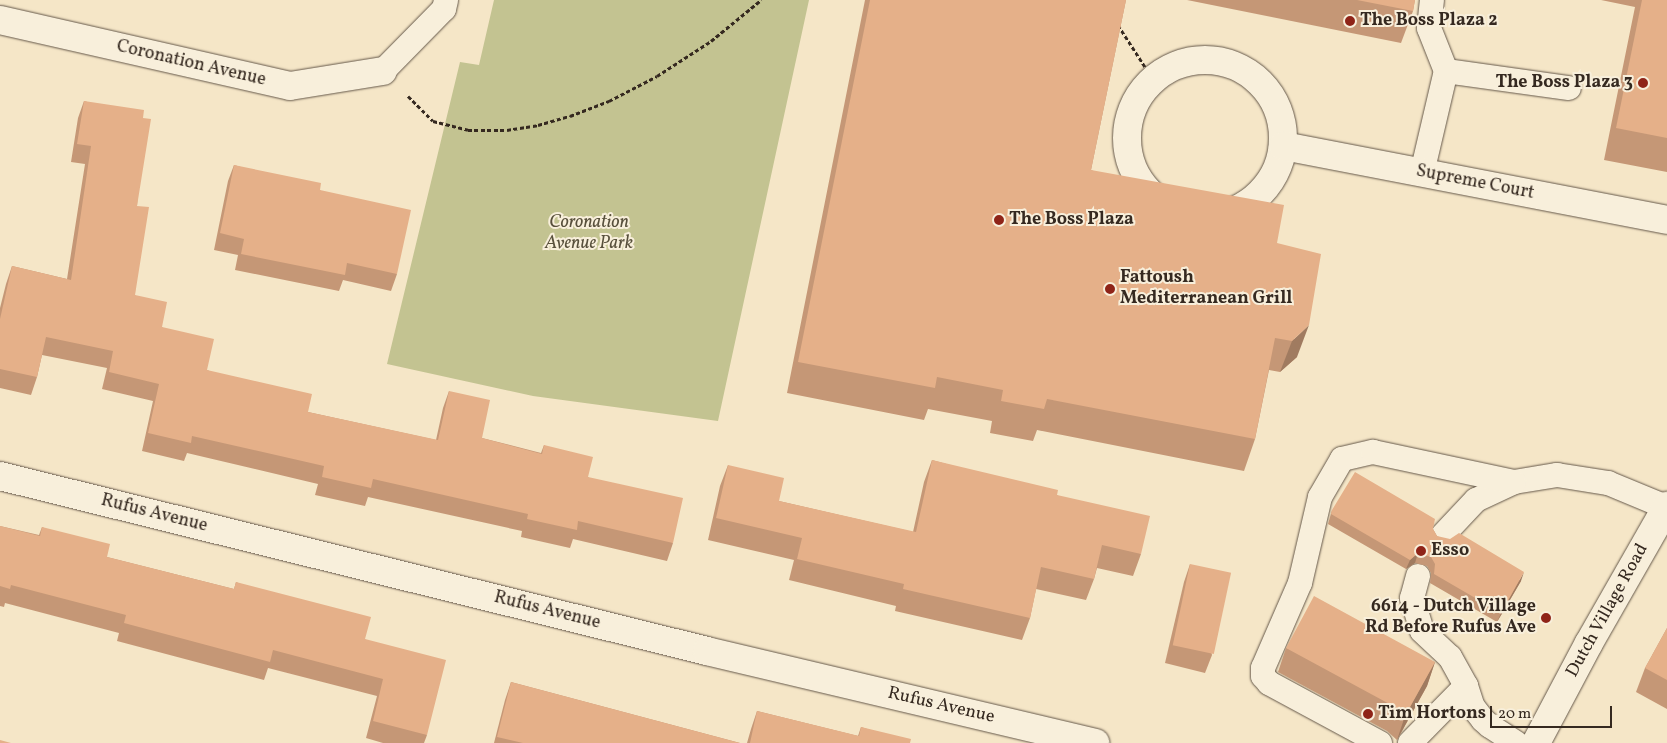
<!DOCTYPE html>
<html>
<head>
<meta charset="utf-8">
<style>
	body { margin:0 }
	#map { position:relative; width:1667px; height:743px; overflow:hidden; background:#f5e6c7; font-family:Vollkorn,serif }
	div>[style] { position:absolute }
	.green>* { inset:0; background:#c3c391 }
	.path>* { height:3px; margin-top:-1.5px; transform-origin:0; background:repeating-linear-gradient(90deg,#352920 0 4px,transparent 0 6.5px) }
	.roads { filter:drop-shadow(0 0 1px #65584a) drop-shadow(0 0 1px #65584a) }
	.service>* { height:24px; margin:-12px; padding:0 12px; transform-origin:12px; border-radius:12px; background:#f8efdb }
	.minor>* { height:28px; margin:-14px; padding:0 14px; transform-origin:14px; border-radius:14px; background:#f8efdb }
	.minor>.ring { margin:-14px; padding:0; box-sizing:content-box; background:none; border:28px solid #f8efdb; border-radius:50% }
	.secondary>* { height:28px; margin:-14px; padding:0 14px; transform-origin:14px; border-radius:14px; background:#f8efdb }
	.wall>* { inset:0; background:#c59776 }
	.shaded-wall>* { inset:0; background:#a07b60 }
	.building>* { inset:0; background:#e5b089; transform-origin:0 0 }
	.dots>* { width:14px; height:14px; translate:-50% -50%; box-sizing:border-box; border:2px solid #f8efdb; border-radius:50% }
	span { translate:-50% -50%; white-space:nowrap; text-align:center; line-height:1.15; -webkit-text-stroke:4px #f8efdb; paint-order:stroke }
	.poi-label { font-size:18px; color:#352920; font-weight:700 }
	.left { translate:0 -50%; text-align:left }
	.right { translate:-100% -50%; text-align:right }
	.street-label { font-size:18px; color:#352920 }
	.park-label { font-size:18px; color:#58503c; font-style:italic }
	.scale { position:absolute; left:1490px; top:706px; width:122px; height:22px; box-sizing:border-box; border:2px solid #352920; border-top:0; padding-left:6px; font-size:15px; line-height:18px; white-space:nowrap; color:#352920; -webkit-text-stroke:4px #f8efdb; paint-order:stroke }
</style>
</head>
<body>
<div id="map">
	<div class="green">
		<i style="clip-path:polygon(494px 0,809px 0,718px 421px,533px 396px,387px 364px,460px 62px,479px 65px)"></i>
	</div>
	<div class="path">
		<i style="left:1118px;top:25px;width:64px;rotate:57.1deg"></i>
		<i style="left:408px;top:96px;width:35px;rotate:45deg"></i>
		<i style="left:433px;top:121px;width:36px;rotate:14deg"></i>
		<i style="left:468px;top:130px;width:39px"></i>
		<i style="left:507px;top:130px;width:31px;rotate:-9deg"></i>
		<i style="left:538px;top:125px;width:33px;rotate:-16deg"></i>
		<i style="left:570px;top:116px;width:42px;rotate:-21deg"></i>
		<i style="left:609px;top:101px;width:54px;rotate:-27.5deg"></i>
		<i style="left:657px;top:76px;width:64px;rotate:-32.9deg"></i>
		<i style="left:711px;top:41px;width:65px;rotate:-39.4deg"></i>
	</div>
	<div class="roads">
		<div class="service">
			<i style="left:383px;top:71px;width:87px;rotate:-45.5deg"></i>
			<i style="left:444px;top:9px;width:9px;rotate:-77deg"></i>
			<i style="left:1446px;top:71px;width:124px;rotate:7.9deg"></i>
			<i style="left:1422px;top:173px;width:105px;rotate:-76.8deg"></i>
			<i style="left:1446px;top:71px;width:46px;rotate:-111.6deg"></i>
			<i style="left:1429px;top:28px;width:28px;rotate:-84deg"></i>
			<i style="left:1443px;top:535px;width:48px;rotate:-46.7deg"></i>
			<i style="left:1476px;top:500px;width:42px;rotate:-25.3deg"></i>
			<i style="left:1514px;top:482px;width:44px;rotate:-9.2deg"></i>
			<i style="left:1557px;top:475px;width:52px;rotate:8.9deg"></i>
			<i style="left:1608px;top:483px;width:63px;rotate:22.5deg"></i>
			<i style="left:1418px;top:576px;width:23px;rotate:105deg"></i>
			<i style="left:1412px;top:598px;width:34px;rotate:73deg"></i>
			<i style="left:1422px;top:631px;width:38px;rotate:43deg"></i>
			<i style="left:1450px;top:657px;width:33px;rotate:61deg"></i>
			<i style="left:1466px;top:686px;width:22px;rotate:72deg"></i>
			<i style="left:1473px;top:707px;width:16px;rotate:52deg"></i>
			<i style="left:1483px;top:720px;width:9px;rotate:41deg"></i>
			<i style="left:1490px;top:726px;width:31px;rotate:33deg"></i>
			<i style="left:1380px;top:743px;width:126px;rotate:-151.6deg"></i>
			<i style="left:1269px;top:683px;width:9px;rotate:-131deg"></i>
			<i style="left:1263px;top:676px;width:8px;rotate:-90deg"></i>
			<i style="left:1263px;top:668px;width:93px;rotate:-66.5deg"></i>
			<i style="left:1300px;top:583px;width:88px;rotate:-76.9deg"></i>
			<i style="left:1320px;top:497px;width:44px;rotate:-59.9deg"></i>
			<i style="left:1342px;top:459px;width:32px;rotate:-13deg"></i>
			<i style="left:1373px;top:452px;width:144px;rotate:12deg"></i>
			<i style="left:1410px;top:743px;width:80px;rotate:-45.5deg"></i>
		</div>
		<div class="minor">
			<i style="left:0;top:20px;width:297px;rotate:12.8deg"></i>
			<i style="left:290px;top:86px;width:94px;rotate:-9.2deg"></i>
			<i class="ring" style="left:1127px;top:60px;width:128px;height:128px"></i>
			<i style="left:1283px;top:146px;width:391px;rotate:10.9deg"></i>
			<i style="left:0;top:476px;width:728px;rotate:13.9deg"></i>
			<i style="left:707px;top:651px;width:399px;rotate:13.3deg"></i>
		</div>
		<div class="secondary">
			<i style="left:1536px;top:743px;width:113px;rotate:-62.1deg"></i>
			<i style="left:1589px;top:643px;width:158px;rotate:-60.3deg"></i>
		</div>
	</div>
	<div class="wall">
		<i style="clip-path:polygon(865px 0,1126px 0,1091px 170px,1277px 243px,1297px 357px,1280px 372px,1269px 370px,1255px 439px,1244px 471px,1037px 430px,1033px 441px,990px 433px,992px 421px,928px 409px,924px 420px,787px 393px)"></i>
		<i style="clip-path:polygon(1187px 0,1415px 0,1413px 11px,1401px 43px)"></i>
		<i style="clip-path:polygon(1601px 0,1667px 0,1667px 172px,1604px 160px,1635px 7px)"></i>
		<i style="clip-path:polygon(84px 101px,143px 118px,137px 206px,135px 295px,162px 327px,207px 370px,308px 412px,436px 440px,443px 408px,449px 391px,482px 438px,541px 453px,544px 445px,588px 477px,673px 543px,667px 561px,573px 539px,570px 548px,521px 537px,522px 531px,368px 497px,365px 506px,315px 495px,318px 484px,187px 453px,184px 461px,142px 451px,153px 401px,102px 389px,107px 368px,42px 355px,37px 377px,31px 395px,0 388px,0 308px,6px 284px,12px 266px,67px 279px,85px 164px,71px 162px,78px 118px)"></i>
		<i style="clip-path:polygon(234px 165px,320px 190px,397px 274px,391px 291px,343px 280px,339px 291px,235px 270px,238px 255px,214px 250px,228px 181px)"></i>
		<i style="clip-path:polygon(932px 460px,1057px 495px,1141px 554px,1133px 576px,1097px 568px,1094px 579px,1086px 600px,1036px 589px,1030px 618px,1022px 640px,895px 611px,896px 606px,789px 580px,794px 560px,708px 540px,720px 486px,728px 465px,779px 501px,913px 532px,924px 482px)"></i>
		<i style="clip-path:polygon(1332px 510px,1433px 529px,1437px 536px,1521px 581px,1497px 622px,1430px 583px,1431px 573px,1427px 566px,1415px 563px,1406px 569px,1328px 524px)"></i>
		<i style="clip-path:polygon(0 526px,39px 535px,42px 527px,107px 557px,234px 589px,236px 582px,365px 639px,427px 735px,424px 743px,383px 743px,366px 738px,377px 696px,268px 668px,264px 680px,117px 641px,119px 633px,5px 603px,4px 607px,0 606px)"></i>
		<i style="clip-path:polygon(1190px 564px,1212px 655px,1205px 673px,1165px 663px,1184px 582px)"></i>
		<i style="clip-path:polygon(1667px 628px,1667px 709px,1636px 692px,1645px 668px)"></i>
		<i style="clip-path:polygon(1286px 648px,1435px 662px,1427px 686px,1397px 740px,1387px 731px,1278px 672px)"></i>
		<i style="clip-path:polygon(511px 682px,740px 743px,494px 743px,505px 700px)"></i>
		<i style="clip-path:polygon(757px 711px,858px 736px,861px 727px,910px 743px,747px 743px,751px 729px)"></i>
	</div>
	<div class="shaded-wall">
		<i style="clip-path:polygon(1309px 325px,1297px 357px,1280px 372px,1292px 341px)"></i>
		<i style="clip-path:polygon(1418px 553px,1415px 563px,1406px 569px,1410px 560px)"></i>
		<i style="clip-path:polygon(1524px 572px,1521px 581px,1497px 622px,1501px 613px)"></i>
		<i style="clip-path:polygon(1435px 662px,1427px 686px,1397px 740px,1405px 716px)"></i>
	</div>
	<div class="building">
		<i style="clip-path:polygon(870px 0,1126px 0,1091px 170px,1284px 205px,1277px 243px,1321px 254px,1309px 325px,1292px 341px,1275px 338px,1255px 439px,1047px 399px,1044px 409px,1001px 401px,1003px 390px,937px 377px,935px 388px,798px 362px)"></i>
		<i style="clip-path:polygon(1357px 0,1415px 0,1413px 11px)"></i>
		<i style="clip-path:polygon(1642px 0,1667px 0,1667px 138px,1616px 128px)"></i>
		<i style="clip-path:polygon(84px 101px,144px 110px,143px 118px,151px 119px,137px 206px,149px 207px,135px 295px,167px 302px,162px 327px,214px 339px,207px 370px,312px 394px,308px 412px,438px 440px,449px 391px,490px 400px,482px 438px,542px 454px,544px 445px,593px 457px,588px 477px,683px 498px,673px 543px,578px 521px,577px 530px,527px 519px,528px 514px,373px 479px,371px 488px,322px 477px,324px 466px,192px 436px,191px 443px,148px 433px,159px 384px,109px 372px,113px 351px,46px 337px,37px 377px,0 369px,0 319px,12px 266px,71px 280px,91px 146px,77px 144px)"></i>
		<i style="clip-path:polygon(234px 165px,321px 183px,320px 190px,411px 210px,397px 274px,347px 263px,345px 275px,241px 254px,244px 239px,220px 233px)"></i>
		<i style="clip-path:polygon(932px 460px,1058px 490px,1057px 495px,1150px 516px,1141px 554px,1102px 545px,1094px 579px,1041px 567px,1030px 618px,903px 589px,904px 584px,797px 559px,802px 538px,716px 518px,728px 465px,784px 478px,779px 501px,916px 532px)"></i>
		<i style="clip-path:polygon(1355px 472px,1435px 519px,1433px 529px,1437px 536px,1450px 539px,1459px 533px,1524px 572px,1501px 613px,1434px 574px,1435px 564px,1431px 557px,1418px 553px,1410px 560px,1331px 514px,1332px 510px)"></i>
		<i style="clip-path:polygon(0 526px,40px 536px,42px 527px,110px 544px,107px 557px,234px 589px,236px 582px,371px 617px,365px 639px,446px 660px,427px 735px,373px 721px,383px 679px,273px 650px,270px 662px,124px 623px,126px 615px,11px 585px,10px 589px,0 586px)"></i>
		<i style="left:1190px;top:564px;width:42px;height:83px;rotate:12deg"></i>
		<i style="clip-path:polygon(1314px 596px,1435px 662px,1405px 716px,1395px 707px,1286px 648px)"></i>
		<i style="clip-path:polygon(1667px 628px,1667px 680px,1645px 668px)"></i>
		<i style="clip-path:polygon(511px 682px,740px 743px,523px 743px,497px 737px)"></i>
		<i style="clip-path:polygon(757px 711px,859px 736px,861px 727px,911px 739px,910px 743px,750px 743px)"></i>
		<i style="clip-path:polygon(0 740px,11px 743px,0 743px)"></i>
	</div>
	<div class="dots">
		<i style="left:1350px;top:21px;background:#8f2418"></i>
		<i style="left:1643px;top:83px;background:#8f2418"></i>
		<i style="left:999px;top:220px;background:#8f2418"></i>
		<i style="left:1110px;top:289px;background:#8f2418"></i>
		<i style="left:1421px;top:551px;background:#8f2418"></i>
		<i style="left:1546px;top:618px;background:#8f2418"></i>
		<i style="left:1368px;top:714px;background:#8f2418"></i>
	</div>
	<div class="poi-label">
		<span class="left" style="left:1360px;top:21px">The Boss Plaza 2</span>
		<span class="right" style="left:1633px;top:83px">The Boss Plaza 3</span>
		<span class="left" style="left:1009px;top:220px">The Boss Plaza</span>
		<span class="left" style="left:1120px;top:289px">Fattoush<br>Mediterranean Grill</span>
		<span class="left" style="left:1431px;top:551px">Esso</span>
		<span class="right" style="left:1536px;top:618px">6614 - Dutch Village<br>Rd Before Rufus Ave</span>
		<span class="left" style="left:1378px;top:714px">Tim Hortons</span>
	</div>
	<div class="street-label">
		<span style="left:191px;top:64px;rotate:13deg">Coronation Avenue</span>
		<span style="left:1475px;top:183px;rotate:11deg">Supreme Court</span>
		<span style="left:154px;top:514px;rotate:14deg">Rufus Avenue</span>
		<span style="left:547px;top:611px;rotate:14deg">Rufus Avenue</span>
		<span style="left:1608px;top:611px;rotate:-61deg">Dutch Village Road</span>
		<span style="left:941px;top:706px;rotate:13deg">Rufus Avenue</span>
	</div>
	<div class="park-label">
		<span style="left:589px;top:234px">Coronation<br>Avenue Park</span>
	</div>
	<div class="scale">20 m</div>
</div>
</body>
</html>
